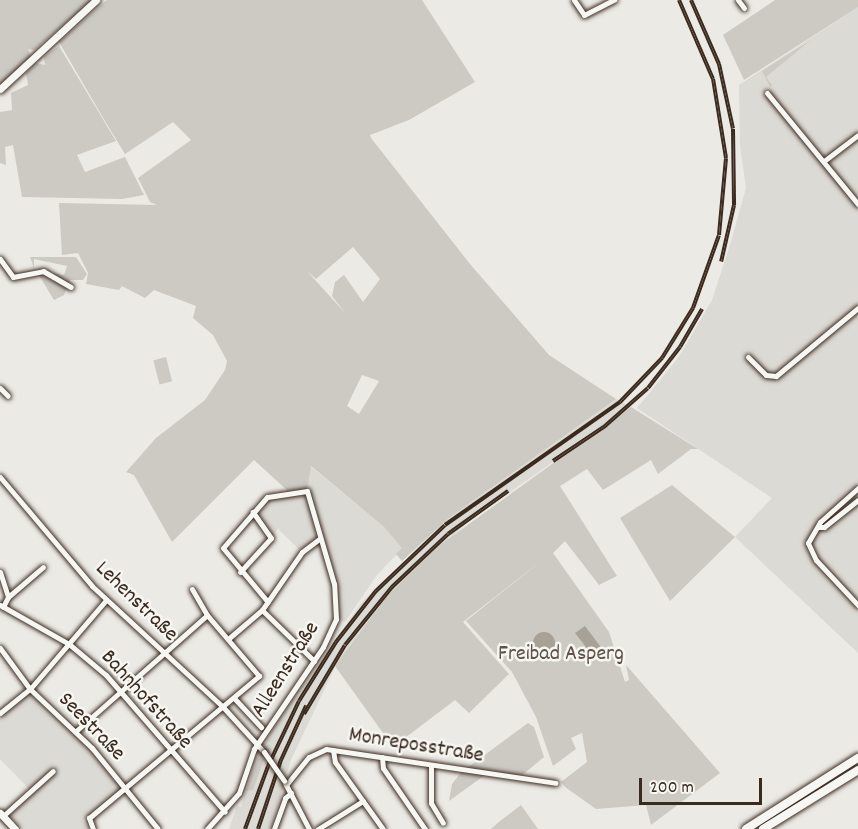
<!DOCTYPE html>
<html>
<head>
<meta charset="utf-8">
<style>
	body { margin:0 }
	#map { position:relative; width:858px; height:829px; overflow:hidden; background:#ebeae5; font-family:Dekko,sans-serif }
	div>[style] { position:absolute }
	.built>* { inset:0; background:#dcdad4 }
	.green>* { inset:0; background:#cdcac4; transform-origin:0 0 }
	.water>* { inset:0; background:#a8a198 }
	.round { border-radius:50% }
	.roads { filter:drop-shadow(0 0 2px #3b2a1e) drop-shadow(0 0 2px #3b2a1e) }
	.minor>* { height:5px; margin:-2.5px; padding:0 2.5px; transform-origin:2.5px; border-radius:2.5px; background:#f6f6f2 }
	.major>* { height:7px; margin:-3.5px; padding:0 3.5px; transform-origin:3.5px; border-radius:3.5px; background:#f6f6f2 }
	.highway>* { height:8px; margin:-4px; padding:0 4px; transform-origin:4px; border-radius:4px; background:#f6f6f2 }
	.rail>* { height:4px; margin-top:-2px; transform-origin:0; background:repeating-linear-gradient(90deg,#f6f6f2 0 4.5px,#3b2a1e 0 9px); box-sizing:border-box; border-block:2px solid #3b2a1e }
	.bridges { filter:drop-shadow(0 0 2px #3b2a1e) drop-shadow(0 0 2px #3b2a1e) }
	.minor-bridge>* { height:5px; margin:-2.5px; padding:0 2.5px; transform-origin:2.5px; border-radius:2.5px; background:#f6f6f2 }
	span { translate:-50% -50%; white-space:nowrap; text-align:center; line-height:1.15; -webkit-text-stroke:5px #f6f6f2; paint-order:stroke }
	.street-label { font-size:22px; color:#3b2a1e }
	.park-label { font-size:22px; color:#605248 }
	.scale { position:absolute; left:639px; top:778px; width:123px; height:27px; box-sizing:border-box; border:3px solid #3b2a1e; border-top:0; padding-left:8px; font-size:18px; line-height:21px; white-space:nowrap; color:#3b2a1e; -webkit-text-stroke:4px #f6f6f2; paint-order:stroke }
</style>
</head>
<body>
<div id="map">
	<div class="built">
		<i style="clip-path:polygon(858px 7px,858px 653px,735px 537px,772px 498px,637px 408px,678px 358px,712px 300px,730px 245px,746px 188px,740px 146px,739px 85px)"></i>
		<i style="clip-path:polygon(616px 399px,631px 407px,469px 521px,388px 595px,335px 667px,291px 760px,271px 829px,229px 829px,237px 806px,241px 807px,255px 761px,274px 728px,361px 603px,449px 518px)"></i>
		<i style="clip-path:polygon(310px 466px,384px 527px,403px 548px,377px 575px,345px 622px,336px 619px,336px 598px,319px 540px,302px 552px,278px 529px,271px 538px,253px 512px,264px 499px,289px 492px)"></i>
		<i style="clip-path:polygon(30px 693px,87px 747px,122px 789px,83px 820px,88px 829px,23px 829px,8px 814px,32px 792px,0 759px,0 718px)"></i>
	</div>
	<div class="green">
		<i style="clip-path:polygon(0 0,92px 0,34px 50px,28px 49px,31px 57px,0 89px)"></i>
		<i style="clip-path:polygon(evenodd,107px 0,422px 0,475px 82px,409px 120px,370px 135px,371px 138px,470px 264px,549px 355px,616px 399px,449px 518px,402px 561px,396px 554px,402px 548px,384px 527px,311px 466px,307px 491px,289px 492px,254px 460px,172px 542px,134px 475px,126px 472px,156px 438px,205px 400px,225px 370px,227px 361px,213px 335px,193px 318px,196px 306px,154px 290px,145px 298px,122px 286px,119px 290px,86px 284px,88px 273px,78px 253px,62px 255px,59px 203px,157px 205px,150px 202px,138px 178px,191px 140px,173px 122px,125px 154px,102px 116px,59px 42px,107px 0,353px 247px,380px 279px,363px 302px,344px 275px,335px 282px,332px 296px,345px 313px,307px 271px,316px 279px,353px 247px,107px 0,362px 375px,379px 381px,359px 414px,347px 406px,362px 375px)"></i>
		<i style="clip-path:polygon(775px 0,858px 0,858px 7px,744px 80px,723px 35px)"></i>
		<i style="clip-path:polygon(811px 40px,766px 77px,772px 85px,785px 74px,770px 87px,762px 71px)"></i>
		<i style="clip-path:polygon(59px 46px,116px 141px,77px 155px,85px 172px,125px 157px,144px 195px,122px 199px,22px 197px,13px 145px,5px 147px,6px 165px,0 163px,0 112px,12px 110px,11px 93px,28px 85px,26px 73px,36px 63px,45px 65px,44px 57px)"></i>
		<i style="clip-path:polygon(30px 257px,76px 257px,87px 274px,83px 280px,70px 280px,69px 283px,52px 273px,64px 275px,67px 266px,34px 259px,34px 268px)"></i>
		<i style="clip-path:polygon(37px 272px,67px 288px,64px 295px,54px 300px)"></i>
		<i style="left:166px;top:357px;width:25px;height:13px;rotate:76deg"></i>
		<i style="clip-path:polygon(631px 407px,698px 449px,691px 449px,658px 474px,651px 460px,603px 490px,587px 469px,560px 486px,617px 576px,599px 585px,565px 541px,553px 553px,609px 632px,625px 682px,629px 680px,626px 665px,720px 773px,651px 825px,646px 805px,596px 809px,565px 787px,561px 782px,587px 762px,582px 733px,571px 738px,576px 749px,553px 766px,536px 717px,512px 672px,466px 621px,541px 561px,463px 622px,509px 674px,469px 713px,455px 700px,393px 747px,335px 666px,388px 595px,440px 545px)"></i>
		<i style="clip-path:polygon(672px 485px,735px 537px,670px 601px,620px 518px)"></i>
		<i style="clip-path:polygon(528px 723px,534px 727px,544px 757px,521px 776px,467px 768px)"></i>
		<i style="clip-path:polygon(258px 758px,264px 759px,253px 790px,246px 791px)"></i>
		<i style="clip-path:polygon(463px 770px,485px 775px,449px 801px,452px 784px)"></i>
		<i style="clip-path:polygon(521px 805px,538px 829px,491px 829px,500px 821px)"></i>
	</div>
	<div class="water">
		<i style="clip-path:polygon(585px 626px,603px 650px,586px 663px,580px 655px,586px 647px,575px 633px)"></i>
		<i class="round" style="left:533px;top:632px;width:22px;height:22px"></i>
	</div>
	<div class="roads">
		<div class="minor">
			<i style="left:574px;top:0;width:18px;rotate:56deg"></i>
			<i style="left:584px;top:15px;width:34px;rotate:-27deg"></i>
			<i style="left:738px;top:0;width:10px;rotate:53deg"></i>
			<i style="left:767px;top:93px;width:144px;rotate:50.7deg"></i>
			<i style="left:824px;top:161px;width:43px;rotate:-37.4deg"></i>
			<i style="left:0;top:259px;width:22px;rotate:54deg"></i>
			<i style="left:13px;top:277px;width:31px;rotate:-11deg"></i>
			<i style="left:43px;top:271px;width:32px;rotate:30deg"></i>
			<i style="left:748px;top:357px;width:25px;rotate:45deg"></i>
			<i style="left:766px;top:375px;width:10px;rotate:6deg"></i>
			<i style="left:776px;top:376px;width:107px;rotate:-39.7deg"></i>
			<i style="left:0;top:388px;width:11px;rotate:45deg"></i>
			<i style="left:0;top:477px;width:143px;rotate:49.8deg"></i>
			<i style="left:92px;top:586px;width:178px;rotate:42.7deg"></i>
			<i style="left:223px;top:707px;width:61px;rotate:47.7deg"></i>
			<i style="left:858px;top:488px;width:51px;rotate:138.2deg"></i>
			<i style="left:820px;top:522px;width:24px;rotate:120deg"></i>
			<i style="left:808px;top:543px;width:19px;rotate:65deg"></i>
			<i style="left:816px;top:560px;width:62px;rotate:47deg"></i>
			<i style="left:819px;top:527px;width:5px"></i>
			<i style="left:824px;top:527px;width:43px;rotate:-38.5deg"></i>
			<i style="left:0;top:572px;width:26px;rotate:72deg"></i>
			<i style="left:8px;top:597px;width:11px;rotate:117deg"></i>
			<i style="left:240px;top:572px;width:46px;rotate:-47.6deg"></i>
			<i style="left:271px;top:538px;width:32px;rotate:-125deg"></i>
			<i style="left:8px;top:597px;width:46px;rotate:-40.6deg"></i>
			<i style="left:0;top:605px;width:79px;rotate:29.5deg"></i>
			<i style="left:69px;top:644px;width:48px;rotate:40deg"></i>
			<i style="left:106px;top:675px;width:181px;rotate:49deg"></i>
			<i style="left:262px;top:610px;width:73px;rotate:44.4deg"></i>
			<i style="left:228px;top:639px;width:45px;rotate:-40.5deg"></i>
			<i style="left:262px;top:610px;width:70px;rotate:-55.4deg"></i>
			<i style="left:302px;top:552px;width:21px;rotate:-37deg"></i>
			<i style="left:0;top:648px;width:51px;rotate:53.8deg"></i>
			<i style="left:30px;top:689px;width:86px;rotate:43.6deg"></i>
			<i style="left:92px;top:748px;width:104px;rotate:50.8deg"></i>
			<i style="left:234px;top:698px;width:40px;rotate:47deg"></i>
			<i style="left:0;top:713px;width:38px;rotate:-39deg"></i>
			<i style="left:30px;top:689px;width:117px;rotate:-49.5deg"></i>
			<i style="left:76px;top:731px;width:175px;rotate:-41.5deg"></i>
			<i style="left:333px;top:750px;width:12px;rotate:81deg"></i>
			<i style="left:335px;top:762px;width:82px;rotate:54.4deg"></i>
			<i style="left:382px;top:757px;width:11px;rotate:85deg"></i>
			<i style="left:383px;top:768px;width:74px;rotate:55.5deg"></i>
			<i style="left:431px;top:765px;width:38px;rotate:90deg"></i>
			<i style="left:431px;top:803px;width:23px;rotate:59deg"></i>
			<i style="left:285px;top:783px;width:52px;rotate:62.4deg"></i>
			<i style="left:286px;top:785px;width:36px;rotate:-51deg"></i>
			<i style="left:309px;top:757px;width:19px;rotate:-25deg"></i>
			<i style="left:326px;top:749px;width:232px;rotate:8.4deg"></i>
			<i style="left:3px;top:816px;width:67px;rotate:-42deg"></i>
			<i style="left:93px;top:829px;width:12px;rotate:-110deg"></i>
			<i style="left:89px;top:818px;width:222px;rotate:-39.9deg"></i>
			<i style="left:259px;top:676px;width:80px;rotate:-130.4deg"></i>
			<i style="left:207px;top:615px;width:30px;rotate:-120deg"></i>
			<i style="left:207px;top:829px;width:48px;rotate:-48.4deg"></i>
			<i style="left:239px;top:793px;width:46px;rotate:-71.2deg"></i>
			<i style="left:254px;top:749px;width:123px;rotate:-55.9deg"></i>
			<i style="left:323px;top:647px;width:31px;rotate:-65deg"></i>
			<i style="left:336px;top:619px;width:35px;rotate:-93deg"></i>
			<i style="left:334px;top:584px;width:97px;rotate:-106.2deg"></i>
			<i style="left:307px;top:491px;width:40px;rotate:171.5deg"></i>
			<i style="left:267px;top:497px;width:67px;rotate:130.8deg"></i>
			<i style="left:223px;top:548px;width:70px;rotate:50.2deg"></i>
			<i style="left:274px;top:829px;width:33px;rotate:-70deg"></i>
			<i style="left:285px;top:798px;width:8px;rotate:-40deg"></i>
			<i style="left:318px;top:829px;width:53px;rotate:-31.9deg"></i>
		</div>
		<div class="major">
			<i style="left:0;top:89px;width:131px;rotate:-42.8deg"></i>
			<i style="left:0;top:813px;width:22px;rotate:47deg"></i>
		</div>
		<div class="highway">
			<i style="left:746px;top:829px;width:133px;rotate:-32.4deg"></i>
			<i style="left:763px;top:829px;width:112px;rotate:-31.8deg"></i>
		</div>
	</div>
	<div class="rail">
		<i style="left:691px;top:0;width:70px;rotate:66.4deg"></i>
		<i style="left:719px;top:64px;width:66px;rotate:77.8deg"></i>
		<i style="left:733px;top:129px;width:76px;rotate:89.2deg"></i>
		<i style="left:734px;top:205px;width:58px;rotate:102.8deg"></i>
		<i style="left:553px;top:461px;width:63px;rotate:-33.9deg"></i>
		<i style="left:605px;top:426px;width:57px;rotate:-41.5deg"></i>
		<i style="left:648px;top:388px;width:52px;rotate:-52deg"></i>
		<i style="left:680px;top:347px;width:44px;rotate:-59.9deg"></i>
		<i style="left:304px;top:714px;width:80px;rotate:-59.3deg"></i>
		<i style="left:345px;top:645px;width:75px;rotate:-51deg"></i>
		<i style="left:392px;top:587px;width:77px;rotate:-43.4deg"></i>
		<i style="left:448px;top:534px;width:74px;rotate:-35.6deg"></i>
		<i style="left:245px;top:829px;width:67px;rotate:-69.9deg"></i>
		<i style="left:268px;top:766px;width:72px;rotate:-64.5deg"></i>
		<i style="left:299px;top:701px;width:70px;rotate:-57.9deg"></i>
		<i style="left:336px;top:642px;width:65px;rotate:-51.9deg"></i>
		<i style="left:376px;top:591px;width:95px;rotate:-43.7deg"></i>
		<i style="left:445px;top:525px;width:214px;rotate:-35.1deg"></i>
		<i style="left:620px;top:402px;width:61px;rotate:-46.3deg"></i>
		<i style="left:662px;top:358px;width:59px;rotate:-58.2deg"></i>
		<i style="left:693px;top:308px;width:77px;rotate:-70.4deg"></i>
		<i style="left:719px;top:235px;width:77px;rotate:-84.8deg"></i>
		<i style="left:726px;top:158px;width:80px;rotate:-99.3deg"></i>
		<i style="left:713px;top:79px;width:86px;rotate:-113.3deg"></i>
		<i style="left:258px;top:829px;width:73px;rotate:-71.6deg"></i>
		<i style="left:281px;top:760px;width:60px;rotate:-65.2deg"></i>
	</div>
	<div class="bridges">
		<div class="minor-bridge">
			<i style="left:264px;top:752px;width:35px;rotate:55deg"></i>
		</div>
	</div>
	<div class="street-label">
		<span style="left:136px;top:602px;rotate:44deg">Lehenstraße</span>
		<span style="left:286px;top:670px;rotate:-58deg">Alleenstraße</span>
		<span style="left:146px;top:700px;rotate:48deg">Bahnhofstraße</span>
		<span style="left:91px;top:727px;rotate:46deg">Seestraße</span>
		<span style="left:416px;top:746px;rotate:9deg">Monreposstraße</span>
	</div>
	<div class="park-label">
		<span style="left:561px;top:655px">Freibad Asperg</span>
	</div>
	<div class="scale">200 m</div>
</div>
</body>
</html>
